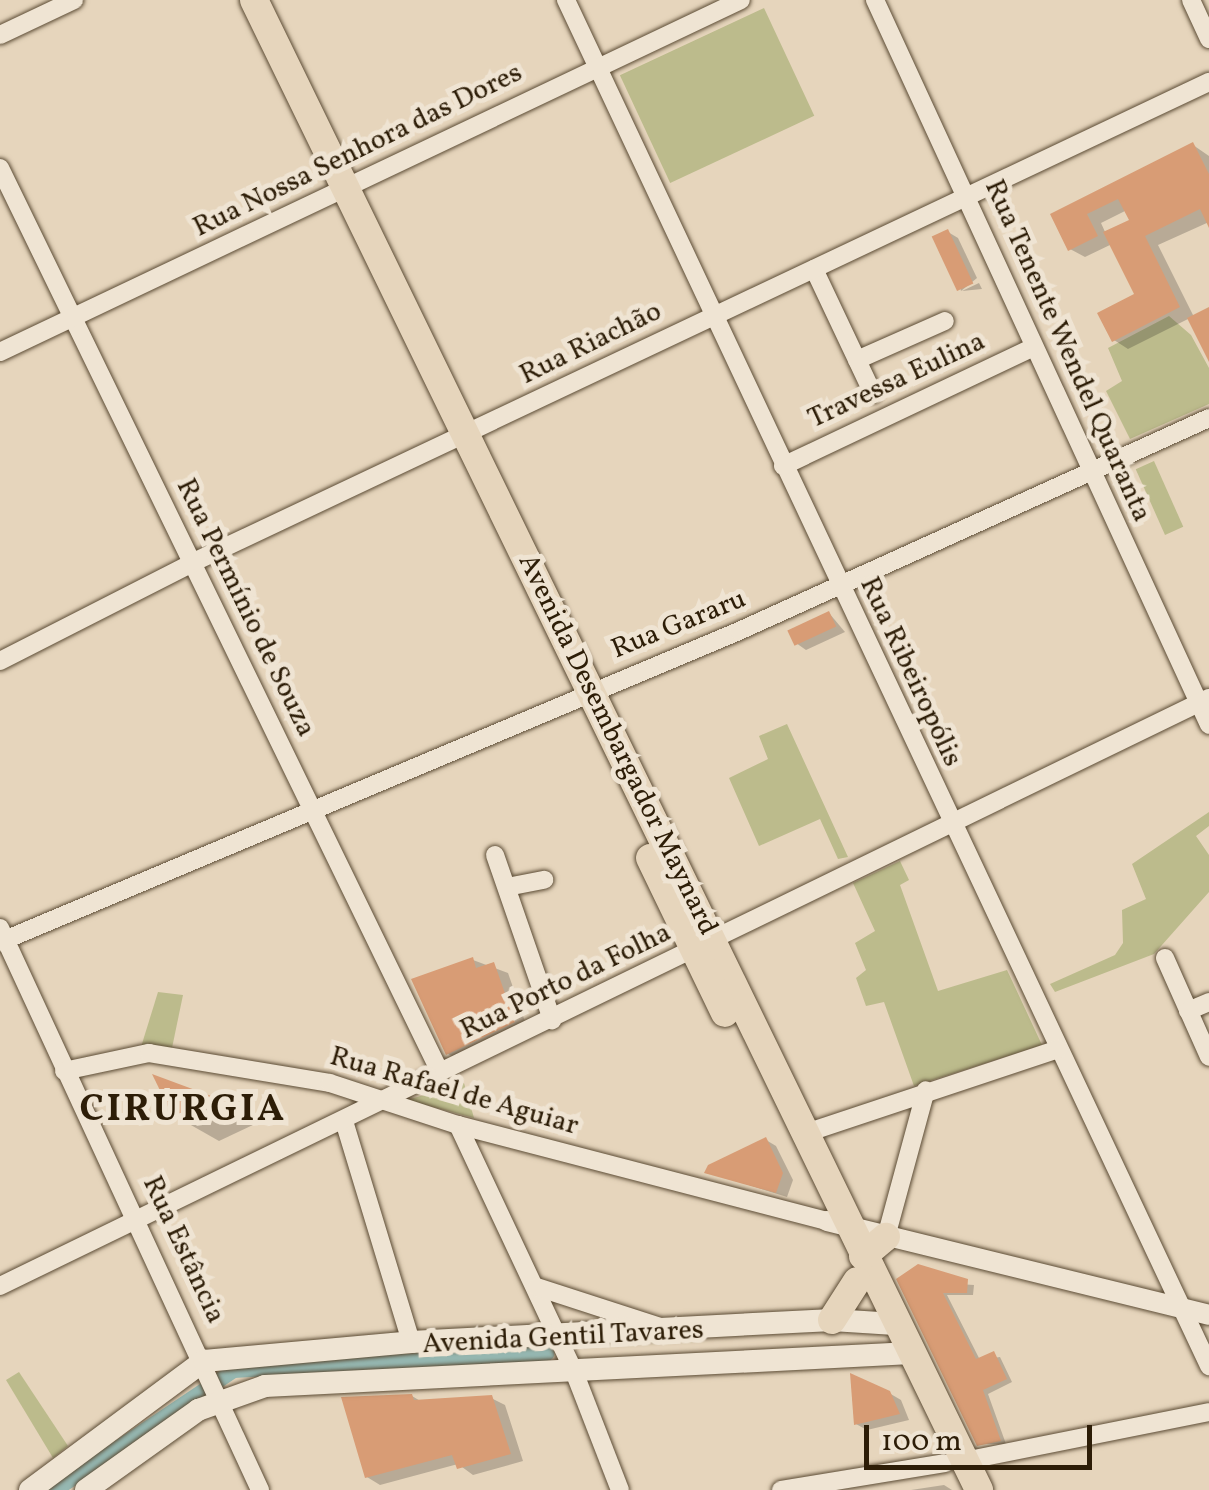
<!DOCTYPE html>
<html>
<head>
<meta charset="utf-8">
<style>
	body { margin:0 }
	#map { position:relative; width:1209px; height:1490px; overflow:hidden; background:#e6d5bc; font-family:Vollkorn,serif }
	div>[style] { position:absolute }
	.green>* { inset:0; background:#bcbb8c; transform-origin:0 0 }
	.shadow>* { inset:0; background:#0003 }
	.canal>* { height:15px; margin:-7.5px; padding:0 7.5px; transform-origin:7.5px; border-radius:7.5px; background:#96b8b2 }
	.building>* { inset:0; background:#d89c75; transform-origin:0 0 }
	.roads { filter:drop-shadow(0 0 2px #5b4b34) drop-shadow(0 0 2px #5b4b34) }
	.minor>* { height:18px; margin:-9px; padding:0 9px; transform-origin:9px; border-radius:9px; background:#efe4d3 }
	.tertiary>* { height:20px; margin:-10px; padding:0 10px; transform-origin:10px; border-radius:10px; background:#efe4d3 }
	.secondary>* { height:22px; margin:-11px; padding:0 11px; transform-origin:11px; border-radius:11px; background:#efe4d3 }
	.primary>* { height:28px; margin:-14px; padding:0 14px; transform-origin:14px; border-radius:14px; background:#e6d5bc }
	span { translate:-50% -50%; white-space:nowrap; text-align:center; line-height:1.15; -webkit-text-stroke:10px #efe4d3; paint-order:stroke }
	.street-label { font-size:28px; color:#2d1d07 }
	.district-label { font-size:38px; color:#2d1d07; font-weight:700; letter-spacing:2.5px }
	.scale { position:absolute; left:864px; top:1425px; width:228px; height:45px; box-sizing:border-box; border:5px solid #2d1d07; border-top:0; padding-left:12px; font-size:30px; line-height:35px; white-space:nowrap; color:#2d1d07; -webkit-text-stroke:8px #efe4d3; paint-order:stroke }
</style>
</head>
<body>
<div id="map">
	<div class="green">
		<i style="left:764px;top:8px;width:119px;height:159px;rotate:65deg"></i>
		<i style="clip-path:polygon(1169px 316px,1191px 335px,1209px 368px,1209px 404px,1130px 439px,1106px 391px,1122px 381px,1108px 348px)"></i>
		<i style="left:1154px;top:461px;width:72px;height:20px;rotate:66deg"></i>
		<i style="clip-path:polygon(787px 724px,848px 857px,838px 859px,820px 819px,759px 846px,729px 778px,768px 759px,759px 736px)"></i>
		<i style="clip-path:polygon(1209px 812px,1209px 826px,1196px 836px,1209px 855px,1209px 892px,1154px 954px,1055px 992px,1050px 984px,1115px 955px,1123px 943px,1122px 910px,1146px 899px,1132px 864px)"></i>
		<i style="clip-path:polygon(900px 861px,909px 880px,900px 885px,938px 991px,1007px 970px,1042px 1045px,914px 1086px,884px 1002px,866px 1006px,856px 978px,866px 970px,855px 943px,875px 931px,853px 883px)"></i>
		<i style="clip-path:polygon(158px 992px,183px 995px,172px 1048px,141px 1047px)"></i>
		<i style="clip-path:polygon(464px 1083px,474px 1118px,407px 1100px)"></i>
		<i style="clip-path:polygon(19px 1372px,68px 1446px,53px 1458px,6px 1380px)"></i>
	</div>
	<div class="shadow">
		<i style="clip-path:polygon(evenodd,1193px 145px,1209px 156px,1209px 222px,1158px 245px,1194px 317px,1209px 310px,1209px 357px,1190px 318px,1128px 349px,1114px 340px,1138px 295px,1112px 244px,1085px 257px,1070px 249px,1053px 215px,1193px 145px,1127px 210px,1132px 221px,1106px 234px,1101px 223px,1127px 210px)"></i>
		<i style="clip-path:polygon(948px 232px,958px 238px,977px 278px,961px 291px)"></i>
		<i style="clip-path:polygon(979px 283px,982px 289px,962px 291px)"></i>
		<i style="clip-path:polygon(829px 613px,845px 632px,806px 650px,796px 643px)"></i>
		<i style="clip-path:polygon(473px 960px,508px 973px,528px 1030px,463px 1062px,448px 1054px)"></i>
		<i style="clip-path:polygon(214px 1100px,255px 1124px,219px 1141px,175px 1116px)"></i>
		<i style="clip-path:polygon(766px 1140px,776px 1146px,793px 1180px,787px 1197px,707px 1172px)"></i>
		<i style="clip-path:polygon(899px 1280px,974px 1285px,973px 1295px,947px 1295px,980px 1360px,1000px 1357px,1012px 1382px,988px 1394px,1006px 1444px,979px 1444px)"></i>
		<i style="clip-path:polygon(889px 1393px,901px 1400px,909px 1420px,867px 1430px,856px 1424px)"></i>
		<i style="clip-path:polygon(412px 1396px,422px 1402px,491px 1398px,505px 1405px,523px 1461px,473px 1475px,458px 1464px,380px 1485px,367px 1477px)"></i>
		<i style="clip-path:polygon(944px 1485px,952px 1490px,911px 1490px)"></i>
	</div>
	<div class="canal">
		<i style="left:54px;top:1490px;width:216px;rotate:-33.8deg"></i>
		<i style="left:233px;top:1370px;width:314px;rotate:-3.1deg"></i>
	</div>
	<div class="building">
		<i style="clip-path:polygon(1193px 142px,1209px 174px,1209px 228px,1200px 209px,1145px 236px,1180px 307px,1112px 342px,1097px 313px,1134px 294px,1103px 232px,1129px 220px,1118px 199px,1087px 214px,1098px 236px,1068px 251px,1050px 214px)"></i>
		<i style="left:948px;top:229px;width:60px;height:18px;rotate:65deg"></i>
		<i style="clip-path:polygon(1209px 307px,1209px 362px,1187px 318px)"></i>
		<i style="left:829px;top:611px;width:17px;height:46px;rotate:65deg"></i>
		<i style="clip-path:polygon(473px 957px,476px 968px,494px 962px,515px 1022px,446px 1055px,411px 979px)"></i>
		<i style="clip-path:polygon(152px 1074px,214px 1097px,173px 1117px)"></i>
		<i style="clip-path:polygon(766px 1137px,783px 1173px,776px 1193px,704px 1173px,708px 1165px)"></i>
		<i style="clip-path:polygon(918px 1264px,968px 1279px,967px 1293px,943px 1293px,976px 1359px,994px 1351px,1007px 1379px,983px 1390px,1001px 1441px,977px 1446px,896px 1279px)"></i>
		<i style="clip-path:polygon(850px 1373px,890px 1391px,900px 1414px,854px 1425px)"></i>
		<i style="clip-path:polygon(412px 1394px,414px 1400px,492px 1395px,511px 1454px,457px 1469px,452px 1455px,365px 1478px,341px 1397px)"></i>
	</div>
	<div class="roads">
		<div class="minor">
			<i style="left:566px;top:0;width:1510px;rotate:64.79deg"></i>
			<i style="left:875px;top:0;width:798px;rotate:65.26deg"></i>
			<i style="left:1191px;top:0;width:43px;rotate:65.2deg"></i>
			<i style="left:0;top:35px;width:82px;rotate:-25.3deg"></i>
			<i style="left:0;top:168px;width:1005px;rotate:64.05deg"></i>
			<i style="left:814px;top:269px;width:138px;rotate:64.7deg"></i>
			<i style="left:0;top:352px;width:820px;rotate:-25.41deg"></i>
			<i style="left:857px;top:360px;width:96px;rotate:-23.9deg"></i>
			<i style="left:783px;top:466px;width:278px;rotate:-25.4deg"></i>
			<i style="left:0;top:661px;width:220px;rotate:-27deg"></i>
			<i style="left:196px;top:561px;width:1121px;rotate:-25.31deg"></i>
			<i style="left:495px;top:855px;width:175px;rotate:70.9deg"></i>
			<i style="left:507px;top:887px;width:38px;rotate:-11deg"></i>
			<i style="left:0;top:928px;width:619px;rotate:65.17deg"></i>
			<i style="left:0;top:942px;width:802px;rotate:-22.82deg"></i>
			<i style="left:739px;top:631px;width:516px;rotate:-24.38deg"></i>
			<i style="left:1165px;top:958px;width:108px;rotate:66deg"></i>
			<i style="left:1188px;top:1011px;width:23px;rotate:-23deg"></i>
			<i style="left:64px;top:1071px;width:87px;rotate:-12deg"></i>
			<i style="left:149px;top:1053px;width:183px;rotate:9.4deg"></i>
			<i style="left:330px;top:1083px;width:135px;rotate:18.2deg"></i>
			<i style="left:458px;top:1125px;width:381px;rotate:14.6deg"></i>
			<i style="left:344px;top:1121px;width:231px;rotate:73.1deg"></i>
			<i style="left:458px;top:1125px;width:270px;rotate:64.8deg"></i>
			<i style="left:573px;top:1369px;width:130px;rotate:68.8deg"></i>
			<i style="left:803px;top:1134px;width:269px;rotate:-18.4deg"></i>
			<i style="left:886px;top:1237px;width:152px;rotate:-74.8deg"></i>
			<i style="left:0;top:1286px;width:1344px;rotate:-25.94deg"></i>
			<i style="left:537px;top:1287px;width:129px;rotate:18deg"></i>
			<i style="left:964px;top:1461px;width:250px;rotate:-11.3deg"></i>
			<i style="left:781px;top:1490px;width:166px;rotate:-9.3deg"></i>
		</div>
		<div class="tertiary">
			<i style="left:827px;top:1221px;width:393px;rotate:13.8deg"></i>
		</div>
		<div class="secondary">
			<i style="left:30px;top:1490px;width:217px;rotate:-36.6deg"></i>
			<i style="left:204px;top:1361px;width:208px;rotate:-5.2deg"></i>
			<i style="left:411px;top:1342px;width:422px;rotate:-3deg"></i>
			<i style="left:832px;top:1320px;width:63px;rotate:3.6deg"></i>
			<i style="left:86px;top:1490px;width:138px;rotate:-35.5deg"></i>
			<i style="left:198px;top:1410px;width:71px;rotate:-19.7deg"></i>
			<i style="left:265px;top:1386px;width:647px;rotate:-2.92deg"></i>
		</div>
		<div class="primary">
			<i style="left:254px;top:0;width:1657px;rotate:64.05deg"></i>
			<i style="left:650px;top:858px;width:172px;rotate:64.2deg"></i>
			<i style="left:863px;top:1256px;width:30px;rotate:-40deg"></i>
			<i style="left:832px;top:1320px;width:46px;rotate:-57.3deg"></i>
		</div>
	</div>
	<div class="street-label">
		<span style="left:358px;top:151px;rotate:-26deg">Rua Nossa Senhora das Dores</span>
		<span style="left:591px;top:344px;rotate:-26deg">Rua Riachão</span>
		<span style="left:1067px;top:351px;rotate:66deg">Rua Tenente Wendel Quaranta</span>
		<span style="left:897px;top:381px;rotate:-25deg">Travessa Eulina</span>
		<span style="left:245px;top:608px;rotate:64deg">Rua Permínio de Souza</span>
		<span style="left:679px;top:625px;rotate:-22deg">Rua Gararu</span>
		<span style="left:910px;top:672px;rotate:65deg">Rua Ribeiropólis</span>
		<span style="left:617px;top:745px;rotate:64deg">Avenida Desembargador Maynard</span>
		<span style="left:566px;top:982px;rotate:-26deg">Rua Porto da Folha</span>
		<span style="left:454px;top:1092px;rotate:16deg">Rua Rafael de Aguiar</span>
		<span style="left:183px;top:1250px;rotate:65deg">Rua Estância</span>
		<span style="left:563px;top:1338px;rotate:-3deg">Avenida Gentil Tavares</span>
	</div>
	<div class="district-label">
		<span style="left:183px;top:1111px">CIRURGIA</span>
	</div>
	<div class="scale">100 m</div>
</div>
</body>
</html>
